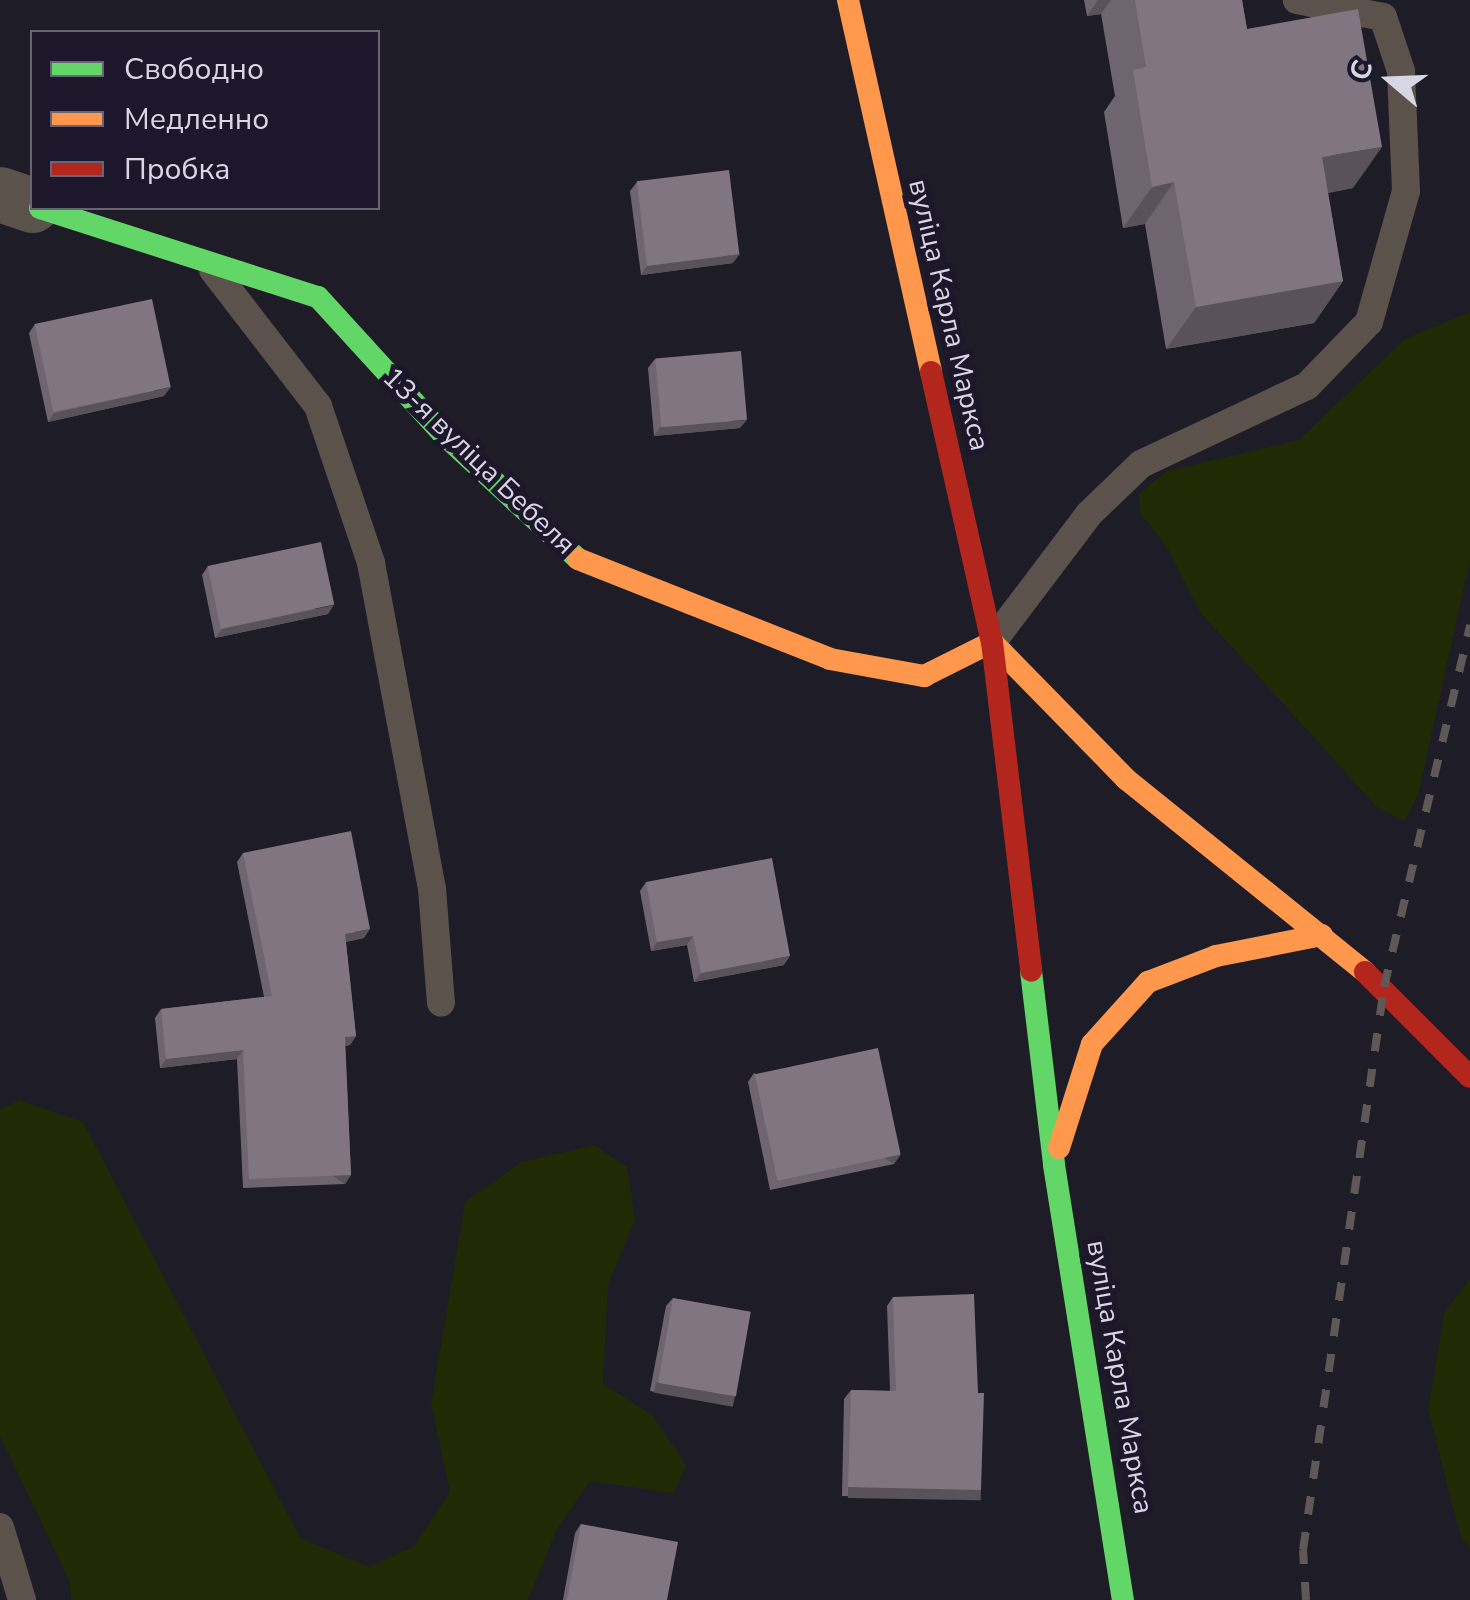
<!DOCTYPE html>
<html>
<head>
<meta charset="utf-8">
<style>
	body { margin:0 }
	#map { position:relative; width:1470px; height:1600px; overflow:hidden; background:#1e1c26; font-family:"Nunito Sans",sans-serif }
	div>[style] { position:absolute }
	.green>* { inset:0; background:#212a05 }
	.lane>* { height:28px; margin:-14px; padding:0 14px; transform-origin:14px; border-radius:14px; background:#5a524b }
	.street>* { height:55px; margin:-27.5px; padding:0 27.5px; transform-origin:27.5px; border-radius:27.5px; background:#5a524b }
	.fast>* { height:22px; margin:-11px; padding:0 11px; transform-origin:11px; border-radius:11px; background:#63d668 }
	.slow>* { height:22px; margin:-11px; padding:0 11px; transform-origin:11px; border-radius:11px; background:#ff974d }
	.jam>* { height:22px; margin:-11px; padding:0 11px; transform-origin:11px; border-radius:11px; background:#b3261e }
	.rail>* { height:8px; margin-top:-4px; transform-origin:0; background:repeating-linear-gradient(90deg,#5e5856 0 18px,transparent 0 36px) }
	.wall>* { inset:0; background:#6f6570 }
	.shaded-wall>* { inset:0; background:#5a525b; transform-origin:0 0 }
	.building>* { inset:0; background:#817582; transform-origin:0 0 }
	span { translate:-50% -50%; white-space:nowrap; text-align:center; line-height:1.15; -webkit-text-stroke:10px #1c172b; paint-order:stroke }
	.street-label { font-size:28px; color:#d9d6e4 }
	.legend { position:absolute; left:30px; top:30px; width:350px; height:180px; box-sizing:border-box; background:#1c172b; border:2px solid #686375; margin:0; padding:12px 18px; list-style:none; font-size:30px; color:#d9d6e4 }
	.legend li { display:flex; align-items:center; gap:20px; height:50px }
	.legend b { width:50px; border:2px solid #686375 }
	.north { position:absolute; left:1340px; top:30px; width:100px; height:100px; -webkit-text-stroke:8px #1c172b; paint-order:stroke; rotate:289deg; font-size:28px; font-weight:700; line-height:40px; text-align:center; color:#d9d6e4 }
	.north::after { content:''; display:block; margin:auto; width:35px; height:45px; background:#d9d6e4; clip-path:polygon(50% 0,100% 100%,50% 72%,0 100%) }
</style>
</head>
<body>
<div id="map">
	<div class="green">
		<i style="clip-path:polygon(1470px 312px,1470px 560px,1418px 795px,1404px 821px,1378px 808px,1200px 612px,1167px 547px,1140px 513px,1139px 494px,1167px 471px,1299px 440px,1405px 339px)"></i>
		<i style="clip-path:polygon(19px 1100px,83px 1122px,300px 1538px,369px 1567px,414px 1546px,450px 1492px,431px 1403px,465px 1202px,522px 1162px,594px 1145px,627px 1167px,635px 1220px,608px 1284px,603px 1384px,652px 1415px,686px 1465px,674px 1493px,590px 1481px,556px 1531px,528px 1600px,71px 1600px,70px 1582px,0 1436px,0 1110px)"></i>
		<i style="clip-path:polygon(1470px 1279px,1470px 1549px,1460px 1534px,1428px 1410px,1444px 1313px)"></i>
	</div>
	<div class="lane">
		<i style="left:213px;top:270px;width:172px;rotate:52.3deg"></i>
		<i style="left:318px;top:406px;width:166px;rotate:71.3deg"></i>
		<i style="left:371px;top:563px;width:332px;rotate:79.4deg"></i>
		<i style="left:432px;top:889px;width:114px;rotate:85.5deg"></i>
		<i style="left:993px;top:641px;width:159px;rotate:-52.9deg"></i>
		<i style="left:1089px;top:514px;width:72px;rotate:-43.9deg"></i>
		<i style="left:1141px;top:464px;width:183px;rotate:-25.2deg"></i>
		<i style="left:1307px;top:386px;width:89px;rotate:-45.9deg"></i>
		<i style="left:1369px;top:322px;width:136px;rotate:-74.2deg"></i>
		<i style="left:1406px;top:191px;width:120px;rotate:-92.4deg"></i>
		<i style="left:1401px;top:71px;width:57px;rotate:-108.4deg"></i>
		<i style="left:1383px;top:17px;width:88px;rotate:-168.8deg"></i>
		<i style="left:0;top:1527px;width:76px;rotate:73.2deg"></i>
	</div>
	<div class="street">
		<i style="left:0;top:194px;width:34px;rotate:19deg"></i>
	</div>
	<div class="fast">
		<i style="left:40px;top:208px;width:292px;rotate:17.8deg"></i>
		<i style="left:318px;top:297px;width:185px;rotate:47.6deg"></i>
		<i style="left:443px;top:434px;width:184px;rotate:42.8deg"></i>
		<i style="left:1031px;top:971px;width:195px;rotate:83.2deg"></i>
		<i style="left:1054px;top:1165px;width:440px;rotate:81deg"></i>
	</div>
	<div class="slow">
		<i style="left:848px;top:0;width:381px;rotate:77.4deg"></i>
		<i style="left:578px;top:559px;width:271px;rotate:21.6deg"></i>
		<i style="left:830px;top:659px;width:96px;rotate:10.3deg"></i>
		<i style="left:924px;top:676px;width:76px;rotate:-26.6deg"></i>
		<i style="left:992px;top:642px;width:192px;rotate:45.6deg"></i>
		<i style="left:1126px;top:779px;width:307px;rotate:38.9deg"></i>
		<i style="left:1059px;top:1148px;width:109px;rotate:-72.4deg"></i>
		<i style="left:1092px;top:1044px;width:84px;rotate:-47.9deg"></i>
		<i style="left:1148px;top:982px;width:73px;rotate:-20.9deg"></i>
		<i style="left:1216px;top:956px;width:108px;rotate:-11.2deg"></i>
	</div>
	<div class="jam">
		<i style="left:931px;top:372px;width:277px;rotate:77.3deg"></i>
		<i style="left:992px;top:642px;width:331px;rotate:83.2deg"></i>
		<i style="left:1365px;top:972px;width:148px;rotate:45deg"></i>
	</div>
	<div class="rail">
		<i style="left:1306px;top:1600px;width:50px;rotate:-93.4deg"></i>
		<i style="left:1303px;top:1550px;width:569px;rotate:-81.81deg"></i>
		<i style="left:1384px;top:987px;width:372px;rotate:-76.6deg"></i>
	</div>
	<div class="wall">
		<i style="clip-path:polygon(1084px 0,1242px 0,1247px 29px,1353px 188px,1328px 193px,1343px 281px,1314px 323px,1166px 349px,1145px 224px,1123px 228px,1104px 112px,1115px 96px,1101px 14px,1087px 16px)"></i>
		<i style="clip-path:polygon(637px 182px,733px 263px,641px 275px,630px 191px)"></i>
		<i style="clip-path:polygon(35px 324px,164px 396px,48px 422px,29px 333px)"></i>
		<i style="clip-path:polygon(655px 359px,740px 428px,654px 436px,648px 368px)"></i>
		<i style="clip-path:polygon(208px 566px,328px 614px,215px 638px,202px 575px)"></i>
		<i style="clip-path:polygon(243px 853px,364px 938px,346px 942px,356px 1036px,350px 1045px,345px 1046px,351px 1175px,345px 1184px,243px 1188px,237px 1059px,160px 1068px,155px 1018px,161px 1009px,264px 997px,237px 862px)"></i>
		<i style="clip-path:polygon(646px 882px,784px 965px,694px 982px,687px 945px,651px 951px,640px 891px)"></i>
		<i style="clip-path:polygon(754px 1073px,900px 1155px,894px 1164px,770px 1190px,748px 1082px)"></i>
		<i style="clip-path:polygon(893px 1297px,981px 1490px,975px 1499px,842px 1496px,844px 1399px,851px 1390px,890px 1391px,887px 1306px)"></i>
		<i style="clip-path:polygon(673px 1298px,728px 1405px,650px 1391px,666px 1306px)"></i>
		<i style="clip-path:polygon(581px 1524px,667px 1600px,563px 1600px,575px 1533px)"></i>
	</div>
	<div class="shaded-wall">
		<i style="clip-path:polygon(1098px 0,1111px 0,1101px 14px,1087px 16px)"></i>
		<i style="clip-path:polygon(1382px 147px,1353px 188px,1293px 199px,1322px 157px)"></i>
		<i style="clip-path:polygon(1174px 182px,1145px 224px,1123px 228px,1152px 187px)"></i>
		<i style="clip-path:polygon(740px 254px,733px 263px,641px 275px,647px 266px)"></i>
		<i style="clip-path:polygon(1343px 281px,1314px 323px,1166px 349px,1196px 307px)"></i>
		<i style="clip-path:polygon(171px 387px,164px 396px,48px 422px,54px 413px)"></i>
		<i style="clip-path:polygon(747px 420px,740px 428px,654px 436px,660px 427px)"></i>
		<i style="clip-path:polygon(334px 605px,328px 614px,215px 638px,222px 629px)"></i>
		<i style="clip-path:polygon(370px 929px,364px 938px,339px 943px,345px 934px)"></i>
		<i style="clip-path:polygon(693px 936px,687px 945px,651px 951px,657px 942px)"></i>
		<i style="clip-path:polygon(790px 956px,784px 965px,694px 982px,701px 973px)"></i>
		<i style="clip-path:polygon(356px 1036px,350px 1045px,339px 1046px,345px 1037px)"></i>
		<i style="clip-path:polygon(243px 1050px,237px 1059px,160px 1068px,166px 1059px)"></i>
		<i style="left:900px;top:1155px;width:11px;height:127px;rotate:124deg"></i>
		<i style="left:351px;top:1175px;width:11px;height:102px;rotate:124deg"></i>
		<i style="left:656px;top:1382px;width:80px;height:11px;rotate:10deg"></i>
		<i style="left:848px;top:1487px;width:133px;height:11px;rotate:1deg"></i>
	</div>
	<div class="building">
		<i style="clip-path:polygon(1135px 0,1242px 0,1247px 29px,1358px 9px,1382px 147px,1322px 157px,1343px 281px,1196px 307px,1174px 182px,1152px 187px,1133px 70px,1146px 67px)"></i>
		<i style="left:729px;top:170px;width:85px;height:93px;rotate:83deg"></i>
		<i style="left:152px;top:299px;width:90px;height:120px;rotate:78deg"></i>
		<i style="left:741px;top:351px;width:69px;height:86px;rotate:85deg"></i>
		<i style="left:321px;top:542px;width:64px;height:116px;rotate:78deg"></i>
		<i style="clip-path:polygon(351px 831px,370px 929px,345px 934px,356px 1036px,345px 1037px,351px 1175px,249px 1179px,243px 1050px,166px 1059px,161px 1009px,272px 996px,243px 853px)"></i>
		<i style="clip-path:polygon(772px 858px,790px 956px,701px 973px,693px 936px,657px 942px,646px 882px)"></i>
		<i style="left:878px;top:1048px;width:109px;height:126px;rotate:78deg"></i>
		<i style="clip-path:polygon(974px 1294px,978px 1393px,984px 1393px,981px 1490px,848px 1487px,851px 1390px,896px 1391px,893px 1297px)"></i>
		<i style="left:673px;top:1298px;width:79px;height:86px;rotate:10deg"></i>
		<i style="clip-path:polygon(581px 1524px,678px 1542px,667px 1600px,567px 1600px)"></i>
	</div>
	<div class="street-label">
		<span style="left:949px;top:315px;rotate:77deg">вуліца Карла Маркса</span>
		<span style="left:479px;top:461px;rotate:44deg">13-я вуліца Бебеля</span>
		<span style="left:1120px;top:1377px;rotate:80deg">вуліца Карла Маркса</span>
	</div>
	<ul class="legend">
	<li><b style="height:12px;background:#63d668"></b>Свободно</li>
	<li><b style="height:12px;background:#ff974d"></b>Медленно</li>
	<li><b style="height:12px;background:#b3261e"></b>Пробка</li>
	</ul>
	<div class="north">С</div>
</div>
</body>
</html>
